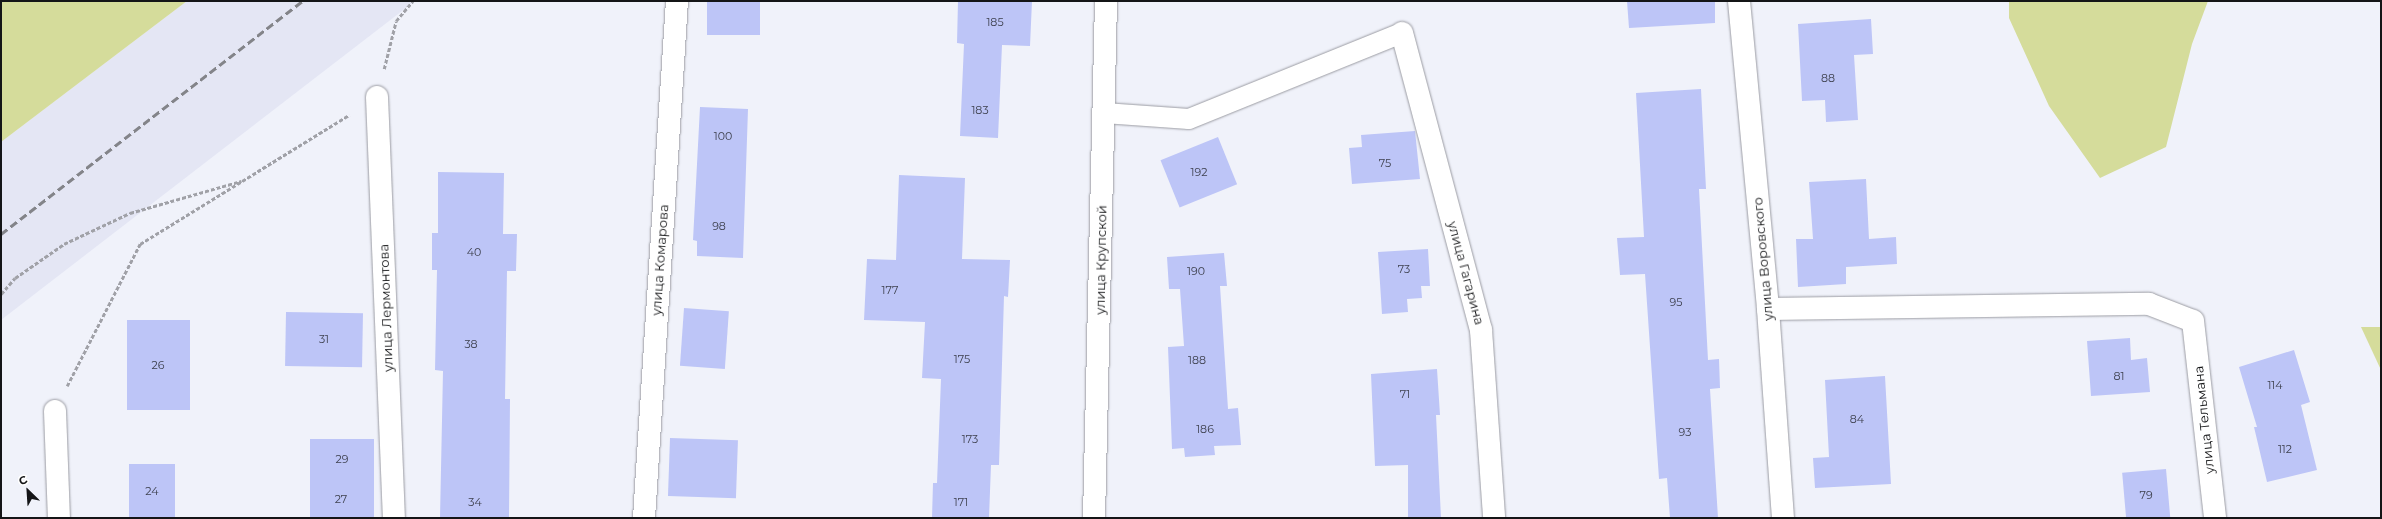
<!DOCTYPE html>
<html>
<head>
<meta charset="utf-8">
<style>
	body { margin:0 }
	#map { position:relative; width:2382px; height:519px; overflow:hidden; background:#f0f2fa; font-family:Montserrat,sans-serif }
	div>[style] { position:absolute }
	.built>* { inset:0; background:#e4e6f4 }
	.green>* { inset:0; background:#d5dc9b }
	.building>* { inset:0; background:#bdc5f7; transform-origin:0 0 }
	.path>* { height:2.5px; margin-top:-1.25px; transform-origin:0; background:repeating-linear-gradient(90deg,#a0a1a7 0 4px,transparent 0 6px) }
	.roads { filter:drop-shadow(0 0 1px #9b9ca3) drop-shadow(0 0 1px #9b9ca3) }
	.service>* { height:20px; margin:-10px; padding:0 10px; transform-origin:10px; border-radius:10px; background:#fff }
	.minor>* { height:22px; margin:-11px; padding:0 11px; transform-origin:11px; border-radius:11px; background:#fff }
	.rail>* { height:3px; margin-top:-1.5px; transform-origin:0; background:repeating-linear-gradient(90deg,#838489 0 8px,transparent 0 12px) }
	span { translate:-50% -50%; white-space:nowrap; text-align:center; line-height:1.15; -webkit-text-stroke:4px #fff; paint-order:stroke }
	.number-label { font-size:11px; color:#3e414f }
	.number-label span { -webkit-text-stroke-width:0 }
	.street-label { font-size:13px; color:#141517 }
	.frame { position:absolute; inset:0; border:2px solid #141517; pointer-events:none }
	.north { position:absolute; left:8px; top:471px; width:40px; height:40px; -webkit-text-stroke:3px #fff; paint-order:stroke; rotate:335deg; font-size:11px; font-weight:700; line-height:16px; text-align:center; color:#141517 }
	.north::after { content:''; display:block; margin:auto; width:14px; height:18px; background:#141517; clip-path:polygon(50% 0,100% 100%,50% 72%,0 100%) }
</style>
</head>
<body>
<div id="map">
	<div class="built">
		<i style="clip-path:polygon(187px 1px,415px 1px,1px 320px,1px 142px)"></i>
	</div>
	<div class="green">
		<i style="clip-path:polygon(1px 1px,187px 1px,1px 142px)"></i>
		<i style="clip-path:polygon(2009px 1px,2208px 1px,2192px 44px,2166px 147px,2100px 178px,2049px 106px,2009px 18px)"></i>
		<i style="clip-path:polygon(2361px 327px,2381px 327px,2381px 370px)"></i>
	</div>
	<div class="building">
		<i style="left:707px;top:1px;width:53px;height:34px"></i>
		<i style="clip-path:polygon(958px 1px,1032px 1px,1030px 46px,1002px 45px,998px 138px,960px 136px,964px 44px,957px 43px)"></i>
		<i style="clip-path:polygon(1627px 1px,1715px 1px,1715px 23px,1629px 28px)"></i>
		<i style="clip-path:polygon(1871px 19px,1873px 54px,1854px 55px,1858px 120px,1826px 122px,1825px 100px,1802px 101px,1798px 24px)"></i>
		<i style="clip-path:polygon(1701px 89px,1706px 189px,1699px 189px,1708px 360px,1719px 359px,1720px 388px,1710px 389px,1718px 518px,1670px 518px,1667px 478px,1659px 479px,1645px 274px,1620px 275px,1617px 238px,1644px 237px,1636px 93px)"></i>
		<i style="clip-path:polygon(700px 107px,748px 109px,743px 258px,697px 256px,697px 241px,693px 240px)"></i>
		<i style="clip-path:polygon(1415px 131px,1420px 179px,1352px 184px,1349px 148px,1362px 147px,1361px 135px)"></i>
		<i style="left:1218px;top:137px;width:51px;height:62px;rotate:68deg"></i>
		<i style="clip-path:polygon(438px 172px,504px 173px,503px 234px,517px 234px,516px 271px,507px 271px,505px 399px,510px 399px,509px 518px,440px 518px,443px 371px,435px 370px,437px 270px,432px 270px,432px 233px,438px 233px)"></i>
		<i style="clip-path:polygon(899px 175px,965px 178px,962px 259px,1010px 260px,1008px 297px,1004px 296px,999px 465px,991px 465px,989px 518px,932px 518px,933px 483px,937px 483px,941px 379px,922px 378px,925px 322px,864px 320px,867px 259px,896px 260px)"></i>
		<i style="clip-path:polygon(1866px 179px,1869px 239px,1896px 237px,1897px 264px,1846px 267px,1846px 284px,1798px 287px,1796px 239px,1813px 239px,1809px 182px)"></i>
		<i style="clip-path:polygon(1428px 249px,1430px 286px,1421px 286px,1422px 298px,1407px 299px,1408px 312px,1382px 314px,1378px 252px)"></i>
		<i style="clip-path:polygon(1224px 253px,1227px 286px,1220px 286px,1228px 409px,1238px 408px,1241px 445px,1214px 446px,1215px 455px,1185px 457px,1184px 448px,1172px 449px,1168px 347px,1184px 346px,1180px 289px,1169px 289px,1167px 257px)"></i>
		<i style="left:684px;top:308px;width:45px;height:58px;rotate:4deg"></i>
		<i style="left:286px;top:312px;width:77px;height:54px;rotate:1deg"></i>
		<i style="left:127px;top:320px;width:63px;height:90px"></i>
		<i style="clip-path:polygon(2130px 338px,2131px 360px,2147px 358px,2150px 392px,2091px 396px,2087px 341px)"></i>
		<i style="clip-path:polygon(2294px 350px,2310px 402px,2301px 405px,2317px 470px,2267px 482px,2254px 427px,2257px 427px,2239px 367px)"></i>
		<i style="clip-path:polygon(1437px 369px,1440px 415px,1436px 415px,1441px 518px,1408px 518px,1408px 465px,1375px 466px,1371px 374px)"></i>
		<i style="clip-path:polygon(1885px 376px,1891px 484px,1815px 488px,1813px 458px,1829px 457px,1825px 380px)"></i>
		<i style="left:670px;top:438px;width:68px;height:58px;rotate:2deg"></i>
		<i style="left:310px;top:439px;width:64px;height:79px"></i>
		<i style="left:129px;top:464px;width:46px;height:54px"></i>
		<i style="left:2166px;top:469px;width:49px;height:44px;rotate:85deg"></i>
	</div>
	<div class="path">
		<i style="left:384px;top:69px;width:49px;rotate:-76deg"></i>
		<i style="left:396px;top:21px;width:26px;rotate:-50deg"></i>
		<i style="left:1px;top:294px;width:21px;rotate:-49deg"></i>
		<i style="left:15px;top:278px;width:60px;rotate:-34.8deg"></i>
		<i style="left:64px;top:244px;width:73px;rotate:-25.2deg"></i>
		<i style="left:130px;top:213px;width:116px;rotate:-16.1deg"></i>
		<i style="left:67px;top:386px;width:160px;rotate:-62.8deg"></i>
		<i style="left:140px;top:244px;width:246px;rotate:-31.7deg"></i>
	</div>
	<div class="roads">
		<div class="service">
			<i style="left:1104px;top:113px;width:85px;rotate:4deg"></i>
			<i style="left:1189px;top:119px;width:230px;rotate:-22deg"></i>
		</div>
		<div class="minor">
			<i style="left:1739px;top:1px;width:309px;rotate:84.6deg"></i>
			<i style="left:1768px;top:309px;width:210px;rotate:85.9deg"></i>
			<i style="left:1402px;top:33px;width:307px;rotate:75.1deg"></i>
			<i style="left:1481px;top:330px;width:188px;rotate:86deg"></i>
			<i style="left:377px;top:97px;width:421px;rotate:87.7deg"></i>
			<i style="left:1768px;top:309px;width:381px;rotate:-0.8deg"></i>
			<i style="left:2149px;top:304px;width:47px;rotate:21.1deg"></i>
			<i style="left:2193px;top:321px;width:198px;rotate:83.6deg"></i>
			<i style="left:55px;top:411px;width:107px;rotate:87.9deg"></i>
			<i style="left:644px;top:518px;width:518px;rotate:-86.35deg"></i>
			<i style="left:1094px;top:518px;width:517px;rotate:-88.67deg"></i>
		</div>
	</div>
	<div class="rail">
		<i style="left:1px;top:234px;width:381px;rotate:-37.7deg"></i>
	</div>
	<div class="number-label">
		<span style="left:995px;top:22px">185</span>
		<span style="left:1828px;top:78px">88</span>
		<span style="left:980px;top:110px">183</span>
		<span style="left:723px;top:136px">100</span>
		<span style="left:1385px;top:163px">75</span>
		<span style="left:1199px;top:172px">192</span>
		<span style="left:719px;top:226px">98</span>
		<span style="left:474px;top:252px">40</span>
		<span style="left:1404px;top:269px">73</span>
		<span style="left:1196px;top:271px">190</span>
		<span style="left:890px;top:290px">177</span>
		<span style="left:1676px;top:302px">95</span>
		<span style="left:324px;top:339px">31</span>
		<span style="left:471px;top:344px">38</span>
		<span style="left:962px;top:359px">175</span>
		<span style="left:1197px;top:360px">188</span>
		<span style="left:158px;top:365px">26</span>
		<span style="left:2119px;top:376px">81</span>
		<span style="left:2275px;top:385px">114</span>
		<span style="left:1405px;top:394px">71</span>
		<span style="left:1857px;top:419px">84</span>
		<span style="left:1205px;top:429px">186</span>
		<span style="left:1685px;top:432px">93</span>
		<span style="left:970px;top:439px">173</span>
		<span style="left:2285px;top:449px">112</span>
		<span style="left:342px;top:459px">29</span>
		<span style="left:152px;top:491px">24</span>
		<span style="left:2146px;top:495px">79</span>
		<span style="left:341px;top:499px">27</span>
		<span style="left:475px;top:502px">34</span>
		<span style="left:961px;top:502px">171</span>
	</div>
	<div class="street-label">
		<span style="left:1763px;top:259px;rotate:-95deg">улица Воровского</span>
		<span style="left:660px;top:260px;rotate:-86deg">улица Комарова</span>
		<span style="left:1101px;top:260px;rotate:-89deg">улица Крупской</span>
		<span style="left:1466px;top:273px;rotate:75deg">улица Гагарина</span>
		<span style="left:386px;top:308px;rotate:-92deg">улица Лермонтова</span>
		<span style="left:2204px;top:420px;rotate:-96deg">улица Тельмана</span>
	</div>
	<div class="frame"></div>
	<div class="north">С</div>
</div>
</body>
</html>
